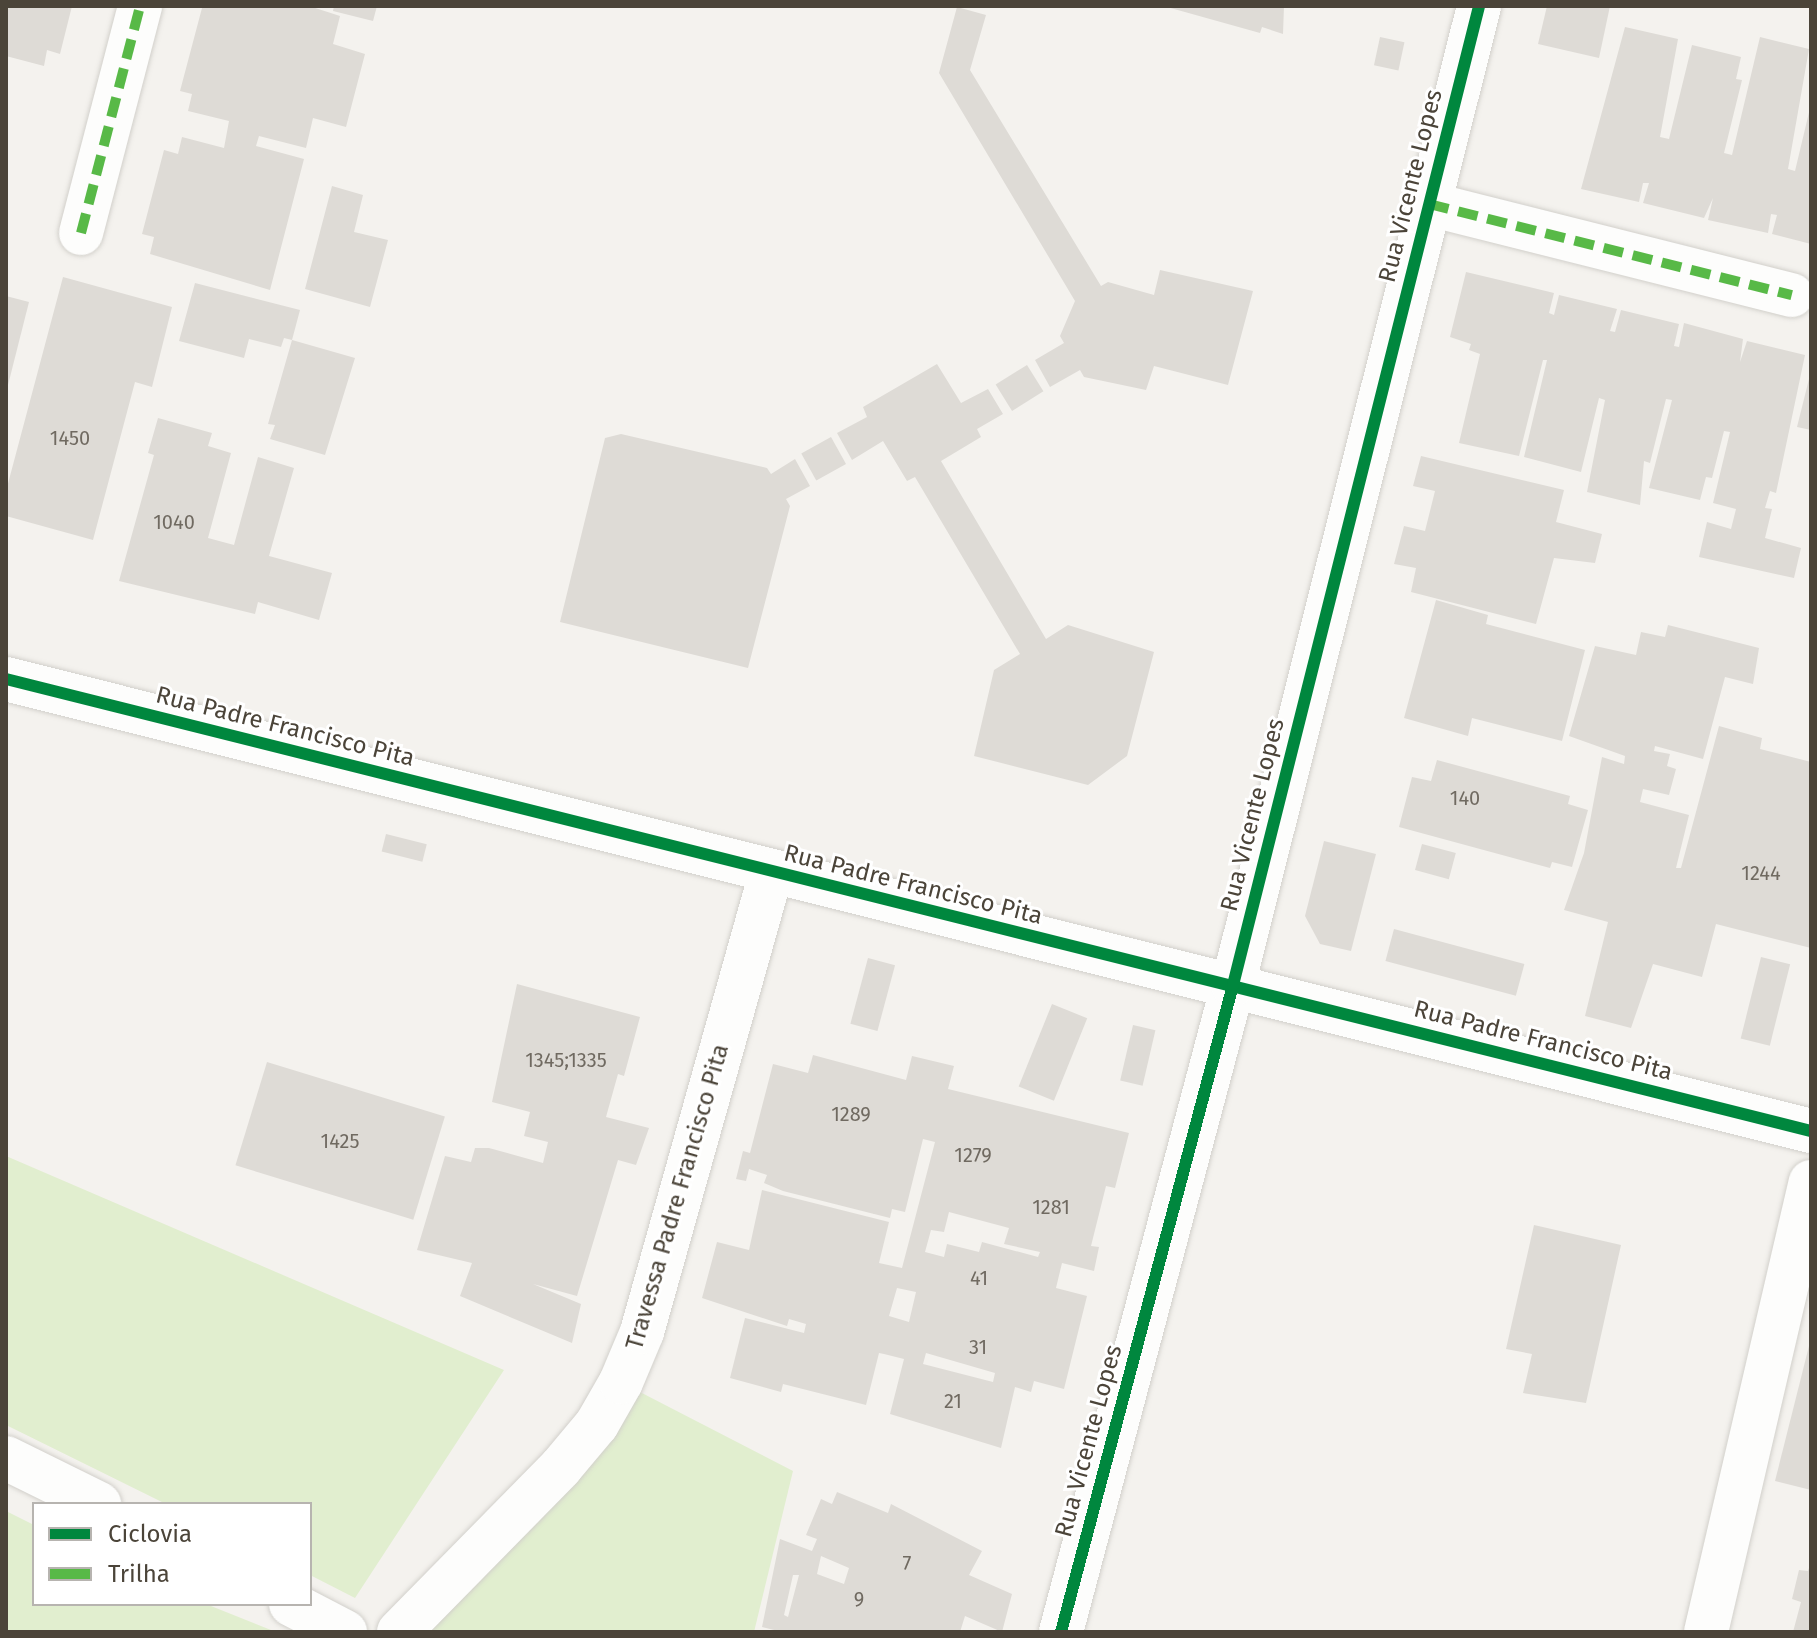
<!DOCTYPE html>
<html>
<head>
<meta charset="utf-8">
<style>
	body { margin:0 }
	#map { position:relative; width:1817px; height:1638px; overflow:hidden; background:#f4f2ee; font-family:"Fira Sans",sans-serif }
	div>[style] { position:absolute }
	.green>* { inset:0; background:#e1eecf }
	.building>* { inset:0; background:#dedbd6; transform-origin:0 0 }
	.roads { filter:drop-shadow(0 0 2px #d2d0cb) drop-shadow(0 0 2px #d2d0cb) }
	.street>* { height:44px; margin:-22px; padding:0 22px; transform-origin:22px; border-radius:22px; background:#fdfdfc }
	.quiet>* { height:10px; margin-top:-5px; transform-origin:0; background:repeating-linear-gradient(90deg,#58b947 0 20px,transparent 0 30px) }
	.cycleway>* { height:12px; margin:-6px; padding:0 6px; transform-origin:6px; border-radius:6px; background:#00873e }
	span { translate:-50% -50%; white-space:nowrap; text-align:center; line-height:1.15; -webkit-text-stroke:6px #fff; paint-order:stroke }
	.number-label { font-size:20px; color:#706a61 }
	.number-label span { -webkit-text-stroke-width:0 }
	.street-label { font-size:24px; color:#4b4439 }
	.frame { position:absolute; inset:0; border:8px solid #4b4439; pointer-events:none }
	.legend { position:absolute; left:32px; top:1502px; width:280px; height:104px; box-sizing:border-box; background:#fff; border:2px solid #b7b4b0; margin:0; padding:10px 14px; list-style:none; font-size:24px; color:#4b4439 }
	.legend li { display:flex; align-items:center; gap:16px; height:40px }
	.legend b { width:40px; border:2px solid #b7b4b0 }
</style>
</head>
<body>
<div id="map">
	<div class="green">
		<i style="clip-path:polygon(6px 1156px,504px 1370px,355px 1598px,310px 1575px,310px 1504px,166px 1504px,6px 1425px)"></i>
		<i style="clip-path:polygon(638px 1391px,793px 1471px,754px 1632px,415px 1632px)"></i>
		<i style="clip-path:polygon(6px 1511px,34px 1525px,34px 1604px,206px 1604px,276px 1632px,6px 1632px)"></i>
	</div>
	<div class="building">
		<i style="clip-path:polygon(6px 6px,72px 6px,60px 54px,47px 50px,44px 66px,6px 56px)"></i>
		<i style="clip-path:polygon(216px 6px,309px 6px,340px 16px,333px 44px,365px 54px,346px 127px,313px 118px,306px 148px,259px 136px,256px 146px,304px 159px,270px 290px,150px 254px,154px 237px,142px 234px,164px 150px,178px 154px,182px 137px,224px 148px,229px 121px,188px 111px,192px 94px,180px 91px,202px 8px)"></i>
		<i style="clip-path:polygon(334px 6px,377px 6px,373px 21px,333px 11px)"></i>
		<i style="clip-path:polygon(1284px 6px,1283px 34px,1262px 27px,1260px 33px,1167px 7px)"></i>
		<i style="clip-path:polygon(1547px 6px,1610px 6px,1599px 58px,1538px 44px)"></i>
		<i style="clip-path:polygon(957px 7px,986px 15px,970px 70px,1101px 286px,1108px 282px,1154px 295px,1160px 270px,1253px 291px,1228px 385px,1154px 366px,1146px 390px,1084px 377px,1080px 370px,1050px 387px,1035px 360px,1064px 343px,1060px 336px,1075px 301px,939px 73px)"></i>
		<i style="clip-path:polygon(1625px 27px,1678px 39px,1660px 137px,1669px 139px,1692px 45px,1741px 57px,1736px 79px,1742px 80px,1724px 153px,1732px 155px,1760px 37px,1809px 49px,1788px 169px,1795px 171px,1811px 104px,1811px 244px,1772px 234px,1777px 215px,1771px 214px,1768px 233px,1708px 220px,1713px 198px,1704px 218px,1643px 203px,1649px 183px,1643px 183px,1639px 202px,1581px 189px)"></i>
		<i style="left:1380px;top:37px;width:25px;height:29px;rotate:12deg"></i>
		<i style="clip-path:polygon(332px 186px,363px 195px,354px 232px,388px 240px,370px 307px,305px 289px)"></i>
		<i style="clip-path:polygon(1466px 272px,1554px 293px,1549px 313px,1554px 315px,1559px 295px,1617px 309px,1610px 331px,1615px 332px,1621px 310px,1679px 324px,1674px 346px,1679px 347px,1684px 323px,1743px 339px,1740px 362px,1747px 341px,1805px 355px,1776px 493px,1770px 491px,1765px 508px,1772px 509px,1765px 538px,1801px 548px,1794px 578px,1699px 557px,1707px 522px,1731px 529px,1736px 509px,1713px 503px,1730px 432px,1724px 431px,1712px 478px,1706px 477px,1700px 500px,1649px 488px,1672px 400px,1666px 399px,1650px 463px,1644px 461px,1640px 505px,1587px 492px,1605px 400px,1599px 398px,1581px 472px,1524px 457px,1547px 360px,1543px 360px,1519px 456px,1459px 443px,1480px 354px,1469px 350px,1471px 344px,1450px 337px)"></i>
		<i style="clip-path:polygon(63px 277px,172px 307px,152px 387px,135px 382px,93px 540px,6px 516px,6px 491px)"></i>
		<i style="clip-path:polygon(195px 283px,300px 310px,292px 340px,284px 338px,281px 347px,249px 339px,244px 358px,179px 341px)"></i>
		<i style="clip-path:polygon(6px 296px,29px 302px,7px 389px,6px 389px)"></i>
		<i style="clip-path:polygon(292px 340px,355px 358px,325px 455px,270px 439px,275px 425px,268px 424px)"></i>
		<i style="clip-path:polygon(937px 364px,961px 403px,988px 389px,1003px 414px,977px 429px,981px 437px,941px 461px,1046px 639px,1068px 625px,1154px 652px,1127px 756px,1088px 785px,974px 756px,994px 670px,1020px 654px,915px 477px,907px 481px,883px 441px,852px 460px,837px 433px,867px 417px,863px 407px)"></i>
		<i style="left:1027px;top:365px;width:31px;height:37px;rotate:58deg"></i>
		<i style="clip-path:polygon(1810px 375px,1811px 376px,1811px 430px,1797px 427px)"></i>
		<i style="clip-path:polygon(158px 418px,212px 433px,208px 446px,231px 453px,208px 538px,234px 545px,258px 457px,294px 468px,269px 556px,332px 573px,319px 620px,258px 602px,255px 614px,119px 581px,154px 455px,148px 453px)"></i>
		<i style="clip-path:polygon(621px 434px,767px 468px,771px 474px,795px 459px,810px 486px,786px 499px,790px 506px,748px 668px,560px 622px,605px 438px)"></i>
		<i style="left:831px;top:437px;width:31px;height:34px;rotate:61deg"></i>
		<i style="clip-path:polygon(1421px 456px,1564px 490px,1556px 522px,1602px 534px,1595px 563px,1554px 558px,1536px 624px,1411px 592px,1416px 568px,1394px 564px,1404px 526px,1425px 531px,1435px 491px,1413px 486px)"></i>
		<i style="clip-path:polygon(1436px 600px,1488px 615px,1486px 624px,1585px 650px,1562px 741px,1472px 718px,1468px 736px,1404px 718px)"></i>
		<i style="clip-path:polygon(1668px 625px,1759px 648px,1753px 684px,1725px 677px,1703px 759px,1655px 746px,1654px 751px,1670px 754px,1667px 766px,1676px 769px,1669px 795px,1643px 789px,1640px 802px,1689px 815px,1676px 868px,1681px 868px,1719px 726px,1762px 738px,1760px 749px,1811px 762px,1811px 948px,1716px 924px,1702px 977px,1653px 964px,1631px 1028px,1585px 1016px,1608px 922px,1564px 910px,1584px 853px,1602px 757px,1624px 764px,1625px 756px,1569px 736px,1595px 646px,1636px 655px,1641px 632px,1665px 637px)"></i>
		<i style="clip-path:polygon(1437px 760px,1570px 796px,1568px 804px,1588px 810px,1572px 867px,1552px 862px,1550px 868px,1399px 827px,1412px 777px,1431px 781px)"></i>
		<i style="left:386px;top:834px;width:42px;height:18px;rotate:14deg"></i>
		<i style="clip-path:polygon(1324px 841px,1376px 854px,1351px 951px,1320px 944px,1305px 916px)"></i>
		<i style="left:1422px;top:844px;width:35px;height:27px;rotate:15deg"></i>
		<i style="left:1394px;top:929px;width:135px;height:33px;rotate:15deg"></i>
		<i style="left:1761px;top:957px;width:30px;height:84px;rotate:14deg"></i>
		<i style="left:868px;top:958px;width:28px;height:68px;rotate:15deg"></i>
		<i style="clip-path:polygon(517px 984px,640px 1017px,624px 1076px,618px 1074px,606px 1117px,649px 1128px,636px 1165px,618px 1160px,577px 1296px,533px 1284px,581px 1304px,572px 1343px,460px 1296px,472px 1263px,417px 1250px,445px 1156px,471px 1162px,475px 1148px,489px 1148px,543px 1163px,548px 1142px,524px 1136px,530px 1112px,492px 1102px)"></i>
		<i style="left:1052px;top:1004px;width:38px;height:89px;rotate:22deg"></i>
		<i style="left:1133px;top:1025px;width:23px;height:57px;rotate:13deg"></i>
		<i style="clip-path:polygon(evenodd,813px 1055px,906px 1080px,912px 1056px,954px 1066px,948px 1089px,1129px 1133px,1115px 1188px,1106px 1186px,1091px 1246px,1099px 1247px,1094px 1271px,1062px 1263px,1056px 1288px,1087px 1296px,1064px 1389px,1034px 1381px,1031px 1392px,1015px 1387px,1001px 1448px,890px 1414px,904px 1359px,884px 1354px,879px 1353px,866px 1405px,783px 1384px,781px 1392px,730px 1378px,745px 1318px,804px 1333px,806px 1324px,789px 1319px,787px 1326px,702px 1298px,717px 1242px,749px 1250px,762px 1190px,889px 1222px,879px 1263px,902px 1268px,935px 1142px,923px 1139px,905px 1212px,892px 1209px,890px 1218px,783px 1191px,764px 1183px,767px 1175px,749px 1169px,746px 1181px,736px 1179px,743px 1151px,750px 1153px,773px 1064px,808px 1073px,813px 1055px,949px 1212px,1009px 1228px,1004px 1244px,1040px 1252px,1038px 1257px,982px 1242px,979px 1252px,947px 1244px,944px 1257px,925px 1252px,931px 1230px,944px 1232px,949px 1212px,813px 1055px,897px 1288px,916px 1292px,909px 1322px,889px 1316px,897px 1288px,813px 1055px,926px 1353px,995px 1373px,993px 1382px,923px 1364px,926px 1353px)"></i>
		<i style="left:267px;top:1062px;width:186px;height:108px;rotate:17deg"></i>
		<i style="clip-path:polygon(1534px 1225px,1621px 1245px,1586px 1403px,1523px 1393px,1532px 1354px,1506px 1349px)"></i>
		<i style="clip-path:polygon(1811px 1338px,1811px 1490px,1775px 1481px)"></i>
		<i style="clip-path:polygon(evenodd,837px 1492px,888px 1513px,891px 1504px,982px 1551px,969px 1575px,1012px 1594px,1002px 1632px,965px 1616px,960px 1632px,782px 1632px,762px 1627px,780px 1539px,812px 1551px,817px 1539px,806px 1535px,821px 1499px,832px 1504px,837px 1492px,821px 1556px,849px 1568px,844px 1584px,817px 1574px,821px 1556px,837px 1492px,793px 1575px,799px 1575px,788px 1617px,784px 1615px,793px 1575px)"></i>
		<i style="clip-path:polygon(1810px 1565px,1811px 1632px,1793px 1632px,1801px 1602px,1792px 1599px,1799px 1570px,1808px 1571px)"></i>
	</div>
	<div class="roads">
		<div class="street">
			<i style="left:1429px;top:204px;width:374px;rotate:14.1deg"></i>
			<i style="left:81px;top:233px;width:235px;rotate:-75.4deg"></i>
			<i style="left:6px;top:679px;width:1861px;rotate:14.06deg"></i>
			<i style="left:6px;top:1458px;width:104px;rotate:26.3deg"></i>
			<i style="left:291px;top:1604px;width:61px;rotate:27.4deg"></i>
			<i style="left:399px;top:1632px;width:231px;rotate:-45.5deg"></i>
			<i style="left:561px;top:1467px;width:56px;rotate:-50.1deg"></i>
			<i style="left:597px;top:1424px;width:48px;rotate:-60.3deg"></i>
			<i style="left:621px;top:1382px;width:54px;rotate:-67.2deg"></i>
			<i style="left:642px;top:1332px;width:477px;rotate:-74.3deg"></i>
			<i style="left:1061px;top:1632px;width:669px;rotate:-75.11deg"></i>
			<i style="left:1233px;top:985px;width:1009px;rotate:-75.89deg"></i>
			<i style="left:1706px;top:1632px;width:462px;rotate:-76.9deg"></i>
		</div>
	</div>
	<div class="quiet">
		<i style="left:1429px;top:204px;width:374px;rotate:14.1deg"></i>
		<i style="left:81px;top:233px;width:235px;rotate:-75.4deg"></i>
	</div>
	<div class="cycleway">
		<i style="left:6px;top:679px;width:1861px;rotate:14.06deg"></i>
		<i style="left:1061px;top:1632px;width:669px;rotate:-75.11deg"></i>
		<i style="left:1233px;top:985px;width:1009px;rotate:-75.89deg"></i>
	</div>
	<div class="number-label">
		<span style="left:70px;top:438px">1450</span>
		<span style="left:174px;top:522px">1040</span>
		<span style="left:1465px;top:798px">140</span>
		<span style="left:1761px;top:873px">1244</span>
		<span style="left:566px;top:1060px">1345;1335</span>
		<span style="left:851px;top:1114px">1289</span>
		<span style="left:340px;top:1141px">1425</span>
		<span style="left:973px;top:1155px">1279</span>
		<span style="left:1051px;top:1207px">1281</span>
		<span style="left:979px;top:1278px">41</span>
		<span style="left:978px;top:1347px">31</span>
		<span style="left:953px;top:1401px">21</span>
		<span style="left:907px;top:1563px">7</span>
		<span style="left:859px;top:1599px">9</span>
	</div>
	<div class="street-label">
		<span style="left:1411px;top:186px;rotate:-76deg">Rua Vicente Lopes</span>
		<span style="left:285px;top:727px;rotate:14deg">Rua Padre Francisco Pita</span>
		<span style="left:1253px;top:815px;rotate:-76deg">Rua Vicente Lopes</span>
		<span style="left:913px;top:885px;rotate:14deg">Rua Padre Francisco Pita</span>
		<span style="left:1543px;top:1041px;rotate:14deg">Rua Padre Francisco Pita</span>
		<span style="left:678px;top:1197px;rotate:-74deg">Travessa Padre Francisco Pita</span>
		<span style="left:1089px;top:1441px;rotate:-75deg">Rua Vicente Lopes</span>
	</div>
	<div class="frame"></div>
	<ul class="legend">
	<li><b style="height:10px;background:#00873e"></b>Ciclovia</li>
	<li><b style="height:10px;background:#58b947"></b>Trilha</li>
	</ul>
</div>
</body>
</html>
